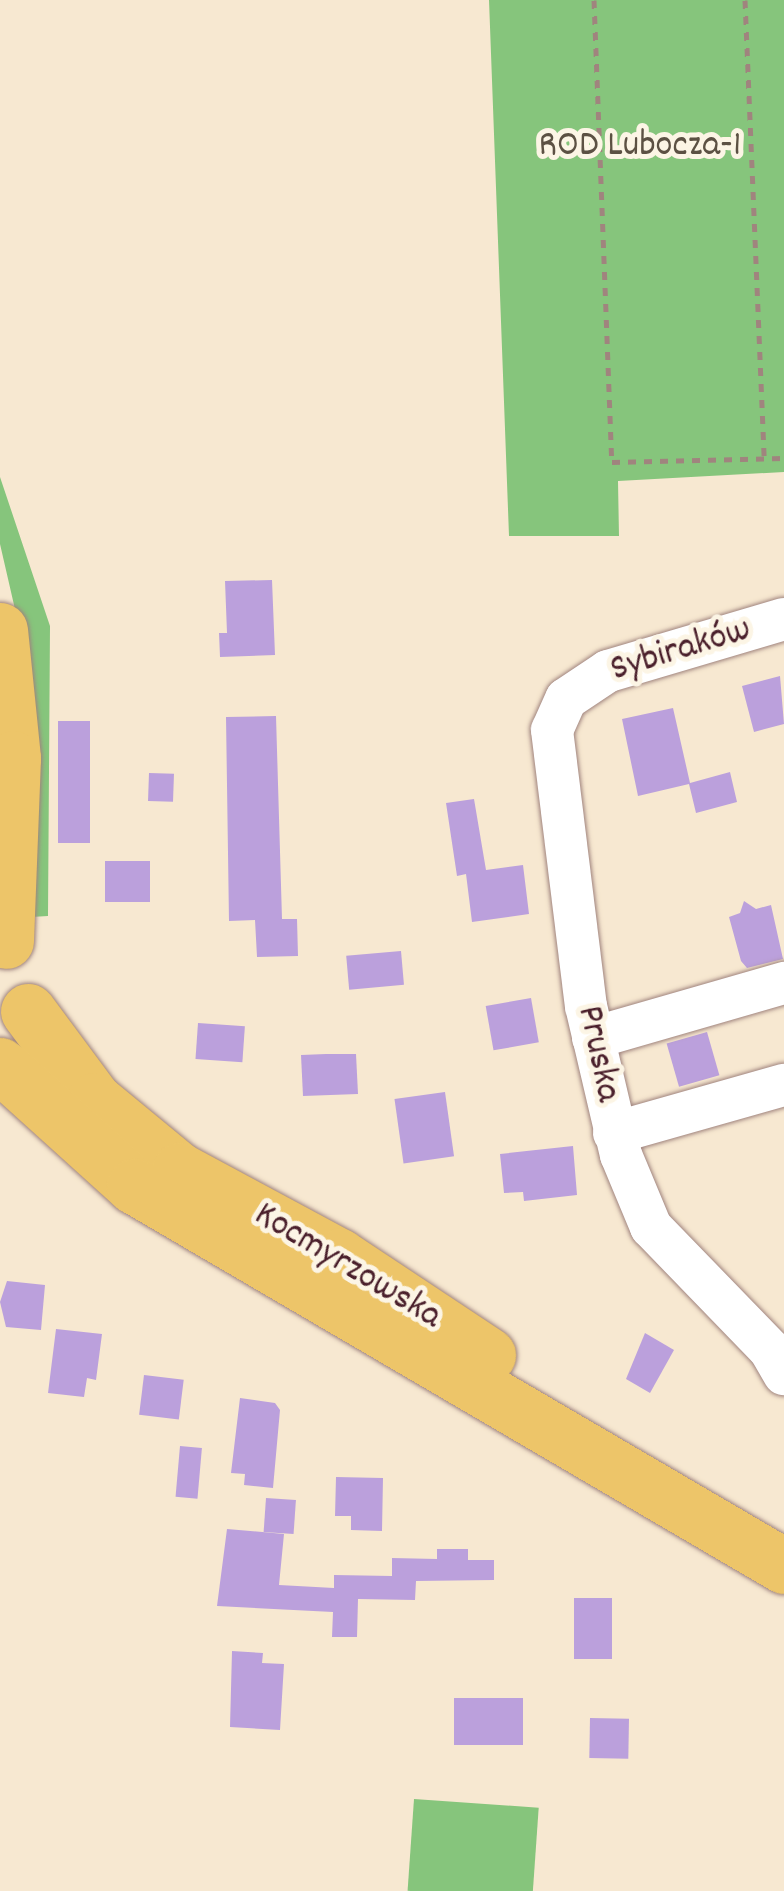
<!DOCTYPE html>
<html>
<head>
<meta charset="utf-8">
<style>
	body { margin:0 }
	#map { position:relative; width:784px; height:1891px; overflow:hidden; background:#f7e8d1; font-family:Dekko,sans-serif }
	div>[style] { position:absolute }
	.green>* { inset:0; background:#86c57c; transform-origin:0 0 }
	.building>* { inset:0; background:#bba0dc; transform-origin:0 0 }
	.path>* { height:5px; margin-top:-2.5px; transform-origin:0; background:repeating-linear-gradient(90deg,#a0847e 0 8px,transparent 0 16px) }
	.roads { filter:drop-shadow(0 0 2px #a0847e) drop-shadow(0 0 2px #a0847e) }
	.minor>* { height:42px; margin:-21px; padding:0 21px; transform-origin:21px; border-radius:21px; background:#fff }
	.major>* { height:55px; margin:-27.5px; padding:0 27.5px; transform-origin:27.5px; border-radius:27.5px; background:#edc569 }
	span { translate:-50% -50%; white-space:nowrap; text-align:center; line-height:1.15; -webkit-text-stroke:10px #fcf5e5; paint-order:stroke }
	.park-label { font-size:38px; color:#5c5143 }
	.street-label { font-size:38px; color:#4a1f2b }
</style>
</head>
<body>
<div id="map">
	<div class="green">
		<i style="clip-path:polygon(489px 0,784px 0,784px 472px,618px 481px,619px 536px,509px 536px)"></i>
		<i style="clip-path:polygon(0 477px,50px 626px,48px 916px,31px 917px,34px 692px,0 544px)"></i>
		<i style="left:414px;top:1799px;width:125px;height:92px;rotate:4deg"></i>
	</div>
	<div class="building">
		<i style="clip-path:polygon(272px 580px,275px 655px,220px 657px,219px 633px,227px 633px,225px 581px)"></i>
		<i style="clip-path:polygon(780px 676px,784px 724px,754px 732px,742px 686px)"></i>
		<i style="clip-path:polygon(673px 708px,690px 783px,730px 772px,737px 802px,696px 813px,689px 784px,638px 796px,622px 719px)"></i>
		<i style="clip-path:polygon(276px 716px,282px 919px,297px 919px,298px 956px,257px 957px,255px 920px,229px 921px,226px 717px)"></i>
		<i style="left:58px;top:721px;width:32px;height:122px"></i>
		<i style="left:149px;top:773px;width:25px;height:28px;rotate:2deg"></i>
		<i style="clip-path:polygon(474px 799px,486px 870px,523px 865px,529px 914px,472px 922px,466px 874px,457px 876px,446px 803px)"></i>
		<i style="left:105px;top:861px;width:45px;height:41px"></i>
		<i style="clip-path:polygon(744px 901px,756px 909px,771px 905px,783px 959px,747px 968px,741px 961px,729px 917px,740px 913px)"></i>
		<i style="left:401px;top:951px;width:34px;height:55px;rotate:85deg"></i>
		<i style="left:531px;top:998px;width:45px;height:46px;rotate:80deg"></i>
		<i style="left:198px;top:1023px;width:47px;height:36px;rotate:4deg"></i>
		<i style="left:707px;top:1032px;width:45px;height:42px;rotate:74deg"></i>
		<i style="clip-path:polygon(326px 1054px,356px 1054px,358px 1094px,303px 1096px,301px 1055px)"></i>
		<i style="left:445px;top:1092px;width:65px;height:51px;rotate:82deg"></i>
		<i style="clip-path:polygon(573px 1146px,577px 1195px,524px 1201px,523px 1192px,504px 1193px,500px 1154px)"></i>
		<i style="clip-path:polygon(7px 1281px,45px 1285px,41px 1330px,6px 1327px,0 1302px)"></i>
		<i style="clip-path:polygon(56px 1329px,102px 1334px,96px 1380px,87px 1378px,84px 1397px,48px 1393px)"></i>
		<i style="clip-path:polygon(645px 1333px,674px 1350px,650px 1393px,626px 1379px)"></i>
		<i style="left:144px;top:1375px;width:40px;height:40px;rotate:7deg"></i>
		<i style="clip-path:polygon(240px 1398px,275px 1403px,280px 1410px,273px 1488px,244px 1485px,245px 1474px,231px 1473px)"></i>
		<i style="left:180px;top:1446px;width:22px;height:51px;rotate:5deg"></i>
		<i style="clip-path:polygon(336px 1477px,383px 1478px,382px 1531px,351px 1530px,351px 1516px,335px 1516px)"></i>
		<i style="left:266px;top:1498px;width:30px;height:34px;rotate:4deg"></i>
		<i style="clip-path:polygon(227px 1529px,284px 1534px,279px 1585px,334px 1588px,334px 1575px,392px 1576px,392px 1558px,437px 1559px,437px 1549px,468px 1549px,468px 1560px,494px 1560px,494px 1580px,416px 1581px,415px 1600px,358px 1599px,357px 1637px,332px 1637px,333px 1612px,217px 1606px)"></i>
		<i style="left:574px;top:1598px;width:38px;height:61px"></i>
		<i style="clip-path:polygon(232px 1651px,263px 1653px,262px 1663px,284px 1664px,280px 1730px,230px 1727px)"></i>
		<i style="left:454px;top:1698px;width:69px;height:47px"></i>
		<i style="left:590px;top:1718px;width:39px;height:40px;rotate:1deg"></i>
	</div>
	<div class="path">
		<i style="left:594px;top:0;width:462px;rotate:87.8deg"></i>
		<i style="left:612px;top:462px;width:172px;rotate:-1.3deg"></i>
		<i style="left:745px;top:0;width:458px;rotate:87.6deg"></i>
	</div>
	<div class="roads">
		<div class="minor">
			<i style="left:784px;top:619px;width:184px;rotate:163.5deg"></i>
			<i style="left:608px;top:671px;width:50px;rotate:146.3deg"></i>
			<i style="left:566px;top:699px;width:34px;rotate:114deg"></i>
			<i style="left:552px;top:730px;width:278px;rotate:83deg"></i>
			<i style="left:586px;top:1006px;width:153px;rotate:76.8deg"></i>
			<i style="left:621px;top:1155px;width:78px;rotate:67.4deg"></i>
			<i style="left:651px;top:1227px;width:171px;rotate:45.9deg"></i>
			<i style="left:770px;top:1350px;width:28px;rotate:60deg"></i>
			<i style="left:593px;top:1038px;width:199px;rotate:-16.1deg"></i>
			<i style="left:614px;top:1133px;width:177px;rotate:-15.8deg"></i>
		</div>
		<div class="major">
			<i style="left:0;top:630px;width:129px;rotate:84.2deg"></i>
			<i style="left:13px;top:758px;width:183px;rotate:92.2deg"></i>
			<i style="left:28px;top:1011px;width:111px;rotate:53.4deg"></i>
			<i style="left:94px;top:1100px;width:110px;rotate:39.5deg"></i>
			<i style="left:179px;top:1170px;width:182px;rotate:28.3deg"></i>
			<i style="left:339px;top:1256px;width:179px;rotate:33.6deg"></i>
			<i style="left:0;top:1065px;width:181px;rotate:42.1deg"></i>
			<i style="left:134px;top:1186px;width:753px;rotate:30.31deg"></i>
		</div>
	</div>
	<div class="park-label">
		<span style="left:640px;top:147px">ROD Lubocza-1</span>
	</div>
	<div class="street-label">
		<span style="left:681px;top:651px;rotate:-17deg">Sybiraków</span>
		<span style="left:597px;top:1054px;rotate:78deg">Pruska</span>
		<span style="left:347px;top:1267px;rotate:31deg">Kocmyrzowska</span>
	</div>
</div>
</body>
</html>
